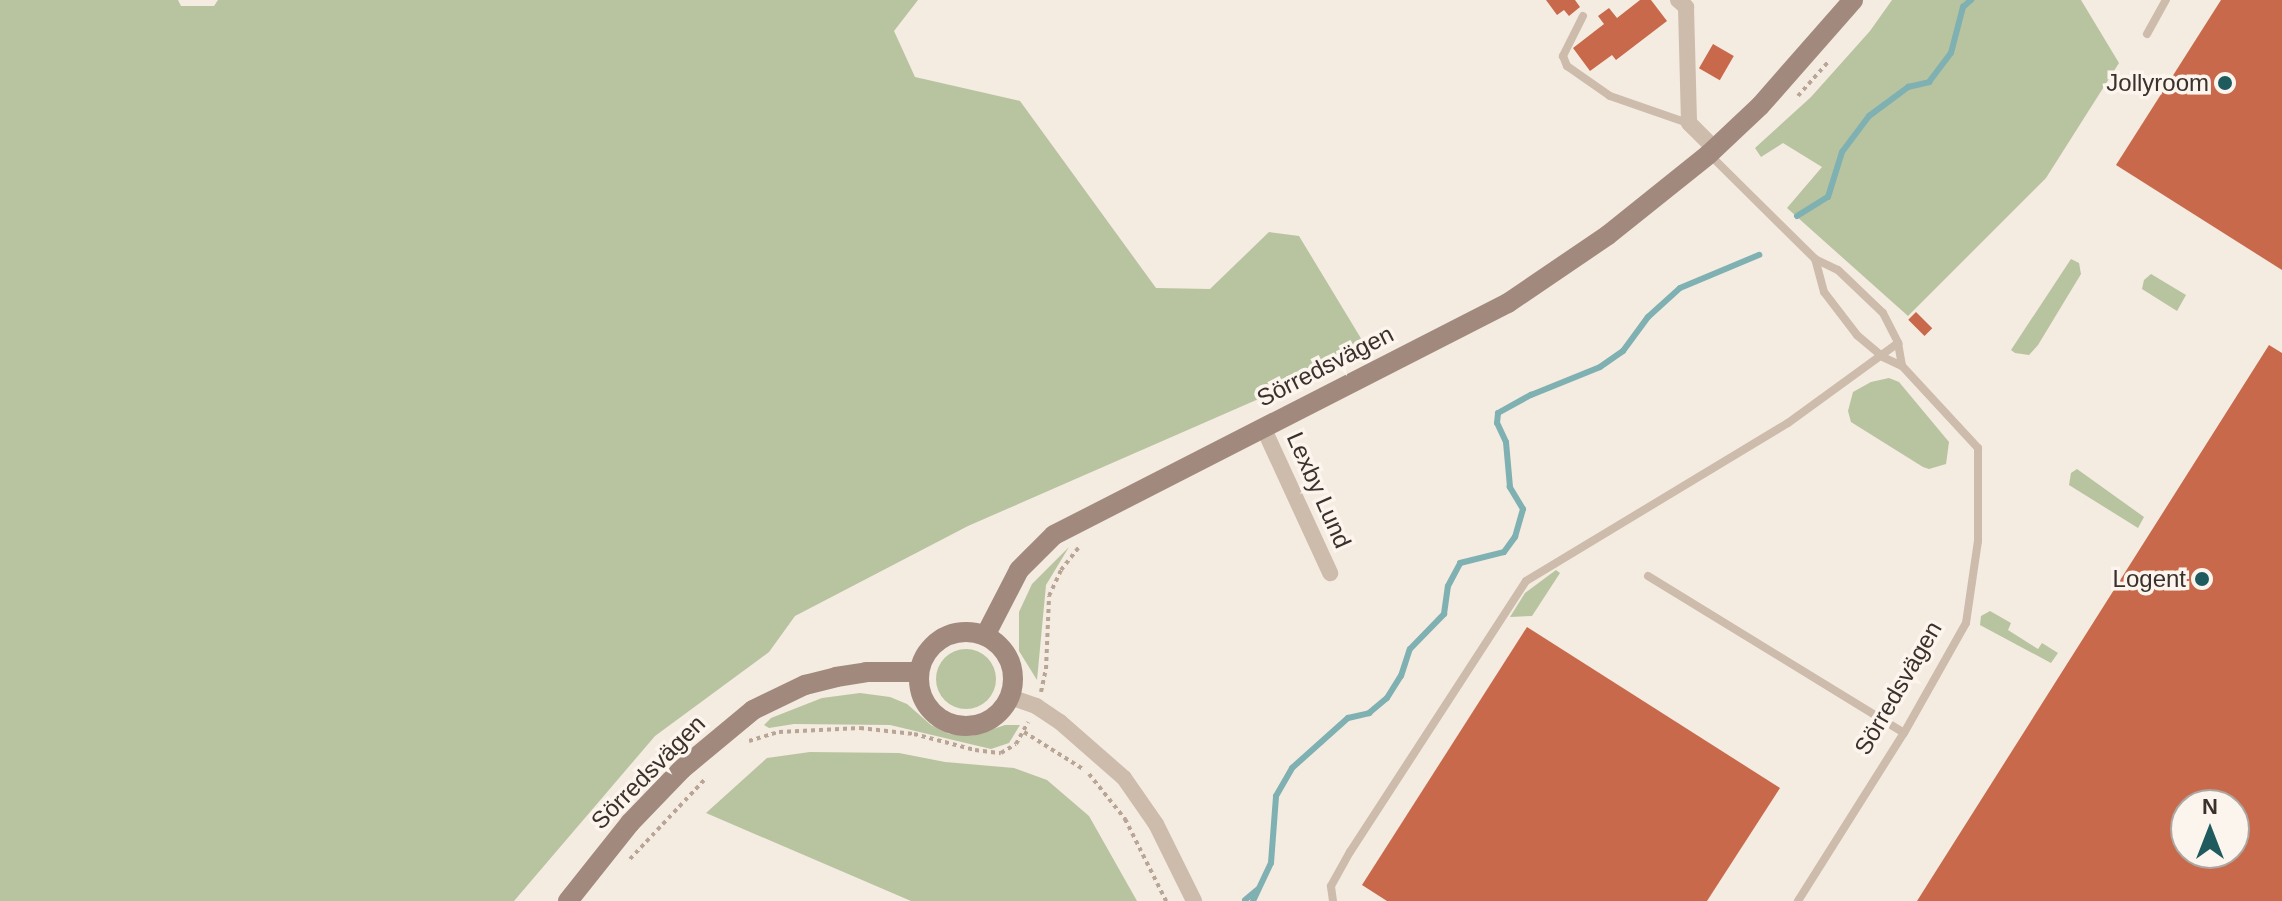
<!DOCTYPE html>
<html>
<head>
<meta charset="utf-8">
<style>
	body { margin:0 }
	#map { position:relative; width:2282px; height:901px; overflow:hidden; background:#f4ebe1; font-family:Helvetica,sans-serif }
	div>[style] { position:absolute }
	.green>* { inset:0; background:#b8c4a0 }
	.round { border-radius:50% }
	.stream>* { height:6px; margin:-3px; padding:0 3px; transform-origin:3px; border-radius:3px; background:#7fb0b2 }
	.building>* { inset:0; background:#c8694b; transform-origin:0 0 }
	.path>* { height:4px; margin-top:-2px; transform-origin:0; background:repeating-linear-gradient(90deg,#b9a596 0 4px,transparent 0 8px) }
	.lane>* { height:8px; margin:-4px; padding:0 4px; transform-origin:4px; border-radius:4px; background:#cdbbac }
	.street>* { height:16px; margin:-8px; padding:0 8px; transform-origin:8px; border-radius:8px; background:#cdbbac }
	.secondary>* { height:20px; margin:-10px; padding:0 10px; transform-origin:10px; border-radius:10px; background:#a18a7d }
	.secondary>.ring { margin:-10px; padding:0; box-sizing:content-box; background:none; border:20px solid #a18a7d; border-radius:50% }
	.dots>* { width:22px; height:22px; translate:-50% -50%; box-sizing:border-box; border:4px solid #fbf5ee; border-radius:50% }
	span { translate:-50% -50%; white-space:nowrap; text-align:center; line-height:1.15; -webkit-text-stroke:7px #fbf5ee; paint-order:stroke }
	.poi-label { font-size:24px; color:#3b302b }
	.right { translate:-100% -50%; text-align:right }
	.street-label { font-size:24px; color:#3b302b }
	.north { position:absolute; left:2170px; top:789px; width:80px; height:80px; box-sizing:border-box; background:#fbf5ee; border:2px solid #aea6a0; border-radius:50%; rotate:0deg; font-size:22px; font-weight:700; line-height:32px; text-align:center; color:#3b302b }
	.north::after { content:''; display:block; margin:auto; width:28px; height:36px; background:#1f5a5e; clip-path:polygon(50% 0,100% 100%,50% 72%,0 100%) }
</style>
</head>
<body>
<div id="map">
	<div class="green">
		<i style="clip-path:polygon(0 0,178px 0,181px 6px,214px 6px,218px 0,918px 0,894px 31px,915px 77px,1020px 101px,1156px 288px,1210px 289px,1269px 232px,1299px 236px,1365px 345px,1270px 394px,968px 526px,795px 616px,769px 652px,655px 736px,514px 901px,0 901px)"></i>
		<i style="clip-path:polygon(1892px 0,2081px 0,2119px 63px,2046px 178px,1908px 316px,1787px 208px,1822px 167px,1783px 143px,1761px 157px,1755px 148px,1811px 97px,1870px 31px)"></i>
		<i style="clip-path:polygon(2071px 259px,2079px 263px,2081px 274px,2038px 345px,2029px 355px,2015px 353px,2011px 350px)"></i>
		<i style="clip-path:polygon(2151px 274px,2186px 295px,2177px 311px,2142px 289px,2144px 280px)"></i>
		<i style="clip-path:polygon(1889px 378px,1899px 382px,1949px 442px,1946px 464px,1929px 469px,1923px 467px,1851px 422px,1848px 411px,1853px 392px,1871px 382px)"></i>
		<i style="clip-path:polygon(2077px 469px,2144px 517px,2138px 528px,2069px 485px,2071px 473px)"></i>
		<i style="clip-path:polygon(1069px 547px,1046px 585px,1037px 680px,1019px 651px,1019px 612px,1032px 584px)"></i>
		<i style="clip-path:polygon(1556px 570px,1560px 573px,1532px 616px,1510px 617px,1525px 593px)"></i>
		<i style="clip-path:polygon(1990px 611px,2011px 623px,2008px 630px,2038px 649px,2042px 643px,2058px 653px,2051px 663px,1980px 625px,1981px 616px)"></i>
		<i class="round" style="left:936px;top:649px;width:60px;height:60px"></i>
		<i style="clip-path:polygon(860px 693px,890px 697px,907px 704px,931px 725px,949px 734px,972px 736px,1005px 725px,1020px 725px,1009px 743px,991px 749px,890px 725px,794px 724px,769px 728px,764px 725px,771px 718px,822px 698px)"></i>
		<i style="clip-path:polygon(810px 752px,899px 753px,945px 762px,1014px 768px,1047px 780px,1089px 816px,1137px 901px,911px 901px,706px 813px,767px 758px)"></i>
	</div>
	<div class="stream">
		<i style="left:1797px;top:216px;width:36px;rotate:-32deg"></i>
		<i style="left:1828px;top:197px;width:47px;rotate:-72.7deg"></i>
		<i style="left:1842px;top:152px;width:45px;rotate:-53.1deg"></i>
		<i style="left:1869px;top:116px;width:49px;rotate:-36.6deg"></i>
		<i style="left:1908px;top:87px;width:22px;rotate:-13deg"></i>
		<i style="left:1929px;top:82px;width:36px;rotate:-53deg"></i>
		<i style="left:1951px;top:53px;width:48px;rotate:-75.4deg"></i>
		<i style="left:1963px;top:7px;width:11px;rotate:-41deg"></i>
		<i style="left:1245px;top:900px;width:16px;rotate:-40deg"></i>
		<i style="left:1253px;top:901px;width:42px;rotate:-64.7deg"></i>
		<i style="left:1271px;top:863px;width:67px;rotate:-85.7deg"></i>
		<i style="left:1276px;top:796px;width:32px;rotate:-60deg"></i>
		<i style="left:1292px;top:768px;width:75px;rotate:-41.8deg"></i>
		<i style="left:1348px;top:718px;width:22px;rotate:-13deg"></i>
		<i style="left:1369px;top:713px;width:23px;rotate:-40deg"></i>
		<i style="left:1387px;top:698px;width:26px;rotate:-58deg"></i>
		<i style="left:1401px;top:676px;width:28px;rotate:-72deg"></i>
		<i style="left:1410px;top:649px;width:49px;rotate:-45.8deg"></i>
		<i style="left:1444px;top:614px;width:28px;rotate:-82deg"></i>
		<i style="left:1448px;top:586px;width:26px;rotate:-62deg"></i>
		<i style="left:1460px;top:563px;width:45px;rotate:-14deg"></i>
		<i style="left:1504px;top:552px;width:19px;rotate:-54deg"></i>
		<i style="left:1515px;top:537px;width:29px;rotate:-74deg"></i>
		<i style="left:1523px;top:509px;width:26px;rotate:-121deg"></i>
		<i style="left:1510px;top:487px;width:45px;rotate:-95.1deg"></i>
		<i style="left:1506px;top:442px;width:21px;rotate:-115deg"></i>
		<i style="left:1497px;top:423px;width:10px;rotate:-84deg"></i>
		<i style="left:1498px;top:413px;width:38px;rotate:-29deg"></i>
		<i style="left:1531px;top:395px;width:74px;rotate:-22.1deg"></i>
		<i style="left:1600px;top:367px;width:28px;rotate:-35deg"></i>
		<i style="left:1623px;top:351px;width:42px;rotate:-53.7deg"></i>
		<i style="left:1648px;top:317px;width:43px;rotate:-42.2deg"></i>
		<i style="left:1680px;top:288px;width:86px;rotate:-22.7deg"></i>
	</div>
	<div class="building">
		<i style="clip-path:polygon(1546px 0,1575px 0,1580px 7px,1569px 16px,1564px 10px,1557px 15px)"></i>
		<i style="clip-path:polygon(1640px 0,1651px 0,1667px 21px,1616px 60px,1612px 55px,1590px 71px,1573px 48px,1604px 24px,1598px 16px,1609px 8px,1617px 18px)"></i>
		<i style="clip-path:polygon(2221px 0,2282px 0,2282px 270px,2116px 165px)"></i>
		<i style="left:1713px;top:44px;width:24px;height:28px;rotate:30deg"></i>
		<i style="left:1916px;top:312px;width:23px;height:11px;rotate:45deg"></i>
		<i style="clip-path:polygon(evenodd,2269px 345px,2282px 353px,2282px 901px,1917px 901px,2269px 345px,2186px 805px,2234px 805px,2234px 853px,2186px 853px,2186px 805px)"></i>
		<i style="clip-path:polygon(1527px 627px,1780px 788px,1707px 901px,1387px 901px,1362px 885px)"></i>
	</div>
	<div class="path">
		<i style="left:1798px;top:96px;width:47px;rotate:-48.5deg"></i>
		<i style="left:1041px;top:692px;width:24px;rotate:-78deg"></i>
		<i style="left:1046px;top:669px;width:73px;rotate:-87.6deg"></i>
		<i style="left:1049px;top:596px;width:29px;rotate:-65deg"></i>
		<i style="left:1061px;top:570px;width:29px;rotate:-52deg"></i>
		<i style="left:1024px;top:732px;width:70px;rotate:32.1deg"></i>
		<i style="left:749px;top:741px;width:31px;rotate:-17deg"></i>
		<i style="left:779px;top:732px;width:81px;rotate:-2.8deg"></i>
		<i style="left:860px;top:728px;width:54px;rotate:6.3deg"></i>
		<i style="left:914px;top:734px;width:63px;rotate:14.7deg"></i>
		<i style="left:975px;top:750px;width:26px;rotate:7deg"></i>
		<i style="left:1001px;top:753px;width:17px;rotate:-31deg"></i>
		<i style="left:1016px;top:744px;width:25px;rotate:-61deg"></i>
		<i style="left:1089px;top:774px;width:58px;rotate:51.3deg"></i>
		<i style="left:1125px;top:819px;width:92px;rotate:63.4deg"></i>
		<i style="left:630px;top:859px;width:111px;rotate:-46.8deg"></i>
	</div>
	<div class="lane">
		<i style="left:1583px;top:16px;width:45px;rotate:116.6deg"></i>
		<i style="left:1563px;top:56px;width:11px;rotate:68deg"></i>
		<i style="left:1567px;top:66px;width:52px;rotate:34.9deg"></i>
		<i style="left:1610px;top:96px;width:83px;rotate:19.1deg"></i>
		<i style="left:2147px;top:34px;width:39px;rotate:-61deg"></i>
		<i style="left:1711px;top:156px;width:146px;rotate:44.7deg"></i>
		<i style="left:1815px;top:259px;width:25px;rotate:26deg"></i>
		<i style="left:1838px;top:270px;width:62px;rotate:43.7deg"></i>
		<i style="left:1883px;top:313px;width:34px;rotate:63deg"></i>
		<i style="left:1898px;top:343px;width:23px;rotate:80deg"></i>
		<i style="left:1648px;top:576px;width:300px;rotate:31.5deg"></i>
		<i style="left:1333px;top:901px;width:15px;rotate:-98deg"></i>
		<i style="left:1331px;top:886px;width:39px;rotate:-61deg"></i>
		<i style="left:1350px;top:852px;width:323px;rotate:-57deg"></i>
		<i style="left:1526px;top:581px;width:306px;rotate:-31.1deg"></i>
		<i style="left:1788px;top:423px;width:136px;rotate:-36deg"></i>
		<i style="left:1798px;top:901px;width:199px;rotate:-57.8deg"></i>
		<i style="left:1904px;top:733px;width:126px;rotate:-60.6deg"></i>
		<i style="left:1966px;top:623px;width:83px;rotate:-81.7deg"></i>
		<i style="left:1978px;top:541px;width:93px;rotate:-90deg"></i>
		<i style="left:1978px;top:448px;width:112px;rotate:-132.8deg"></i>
		<i style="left:1902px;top:366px;width:21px;rotate:-155deg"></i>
		<i style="left:1883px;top:357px;width:34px;rotate:-140deg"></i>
		<i style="left:1857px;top:335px;width:54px;rotate:-127.5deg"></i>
		<i style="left:1824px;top:292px;width:34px;rotate:-105deg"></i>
	</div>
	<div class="street">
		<i style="left:1678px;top:0;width:11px;rotate:41deg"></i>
		<i style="left:1686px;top:7px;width:116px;rotate:88.5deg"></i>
		<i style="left:1689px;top:123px;width:37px;rotate:45deg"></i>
		<i style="left:1263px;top:427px;width:161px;rotate:65.3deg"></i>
		<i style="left:1010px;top:697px;width:28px;rotate:19deg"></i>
		<i style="left:1036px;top:706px;width:29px;rotate:34deg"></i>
		<i style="left:1060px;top:722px;width:85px;rotate:41.2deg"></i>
		<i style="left:1124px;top:778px;width:56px;rotate:55.2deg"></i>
		<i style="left:1156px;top:824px;width:86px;rotate:63.7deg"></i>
	</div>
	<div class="secondary">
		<i class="ring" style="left:919px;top:632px;width:74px;height:74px"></i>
		<i style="left:985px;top:636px;width:74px;rotate:-62.7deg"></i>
		<i style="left:1019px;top:570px;width:49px;rotate:-45deg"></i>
		<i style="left:1054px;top:535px;width:510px;rotate:-27.07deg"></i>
		<i style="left:1508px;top:303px;width:121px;rotate:-34.2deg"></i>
		<i style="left:1608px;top:235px;width:129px;rotate:-38.7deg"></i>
		<i style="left:1709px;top:154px;width:70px;rotate:-43.3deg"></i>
		<i style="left:1760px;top:106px;width:141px;rotate:-48.7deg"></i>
		<i style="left:568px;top:901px;width:100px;rotate:-51.5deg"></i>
		<i style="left:630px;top:823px;width:75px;rotate:-46.1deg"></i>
		<i style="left:682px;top:769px;width:92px;rotate:-39.7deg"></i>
		<i style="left:753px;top:710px;width:58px;rotate:-25.7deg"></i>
		<i style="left:805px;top:685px;width:32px;rotate:-14deg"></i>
		<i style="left:836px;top:677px;width:30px;rotate:-9deg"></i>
		<i style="left:866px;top:672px;width:53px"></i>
	</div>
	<div class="dots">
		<i style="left:2225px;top:83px;background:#1f5a5e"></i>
		<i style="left:2202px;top:579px;background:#1f5a5e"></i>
	</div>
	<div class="poi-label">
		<span class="right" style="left:2209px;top:83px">Jollyroom</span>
		<span class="right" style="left:2186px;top:579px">Logent</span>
	</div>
	<div class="street-label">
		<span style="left:1325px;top:366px;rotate:-27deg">Sörredsvägen</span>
		<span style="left:1319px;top:490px;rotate:66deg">Lexby Lund</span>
		<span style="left:1898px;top:688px;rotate:-60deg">Sörredsvägen</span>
		<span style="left:648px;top:772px;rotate:-45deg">Sörredsvägen</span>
	</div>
	<div class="north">N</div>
</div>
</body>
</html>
